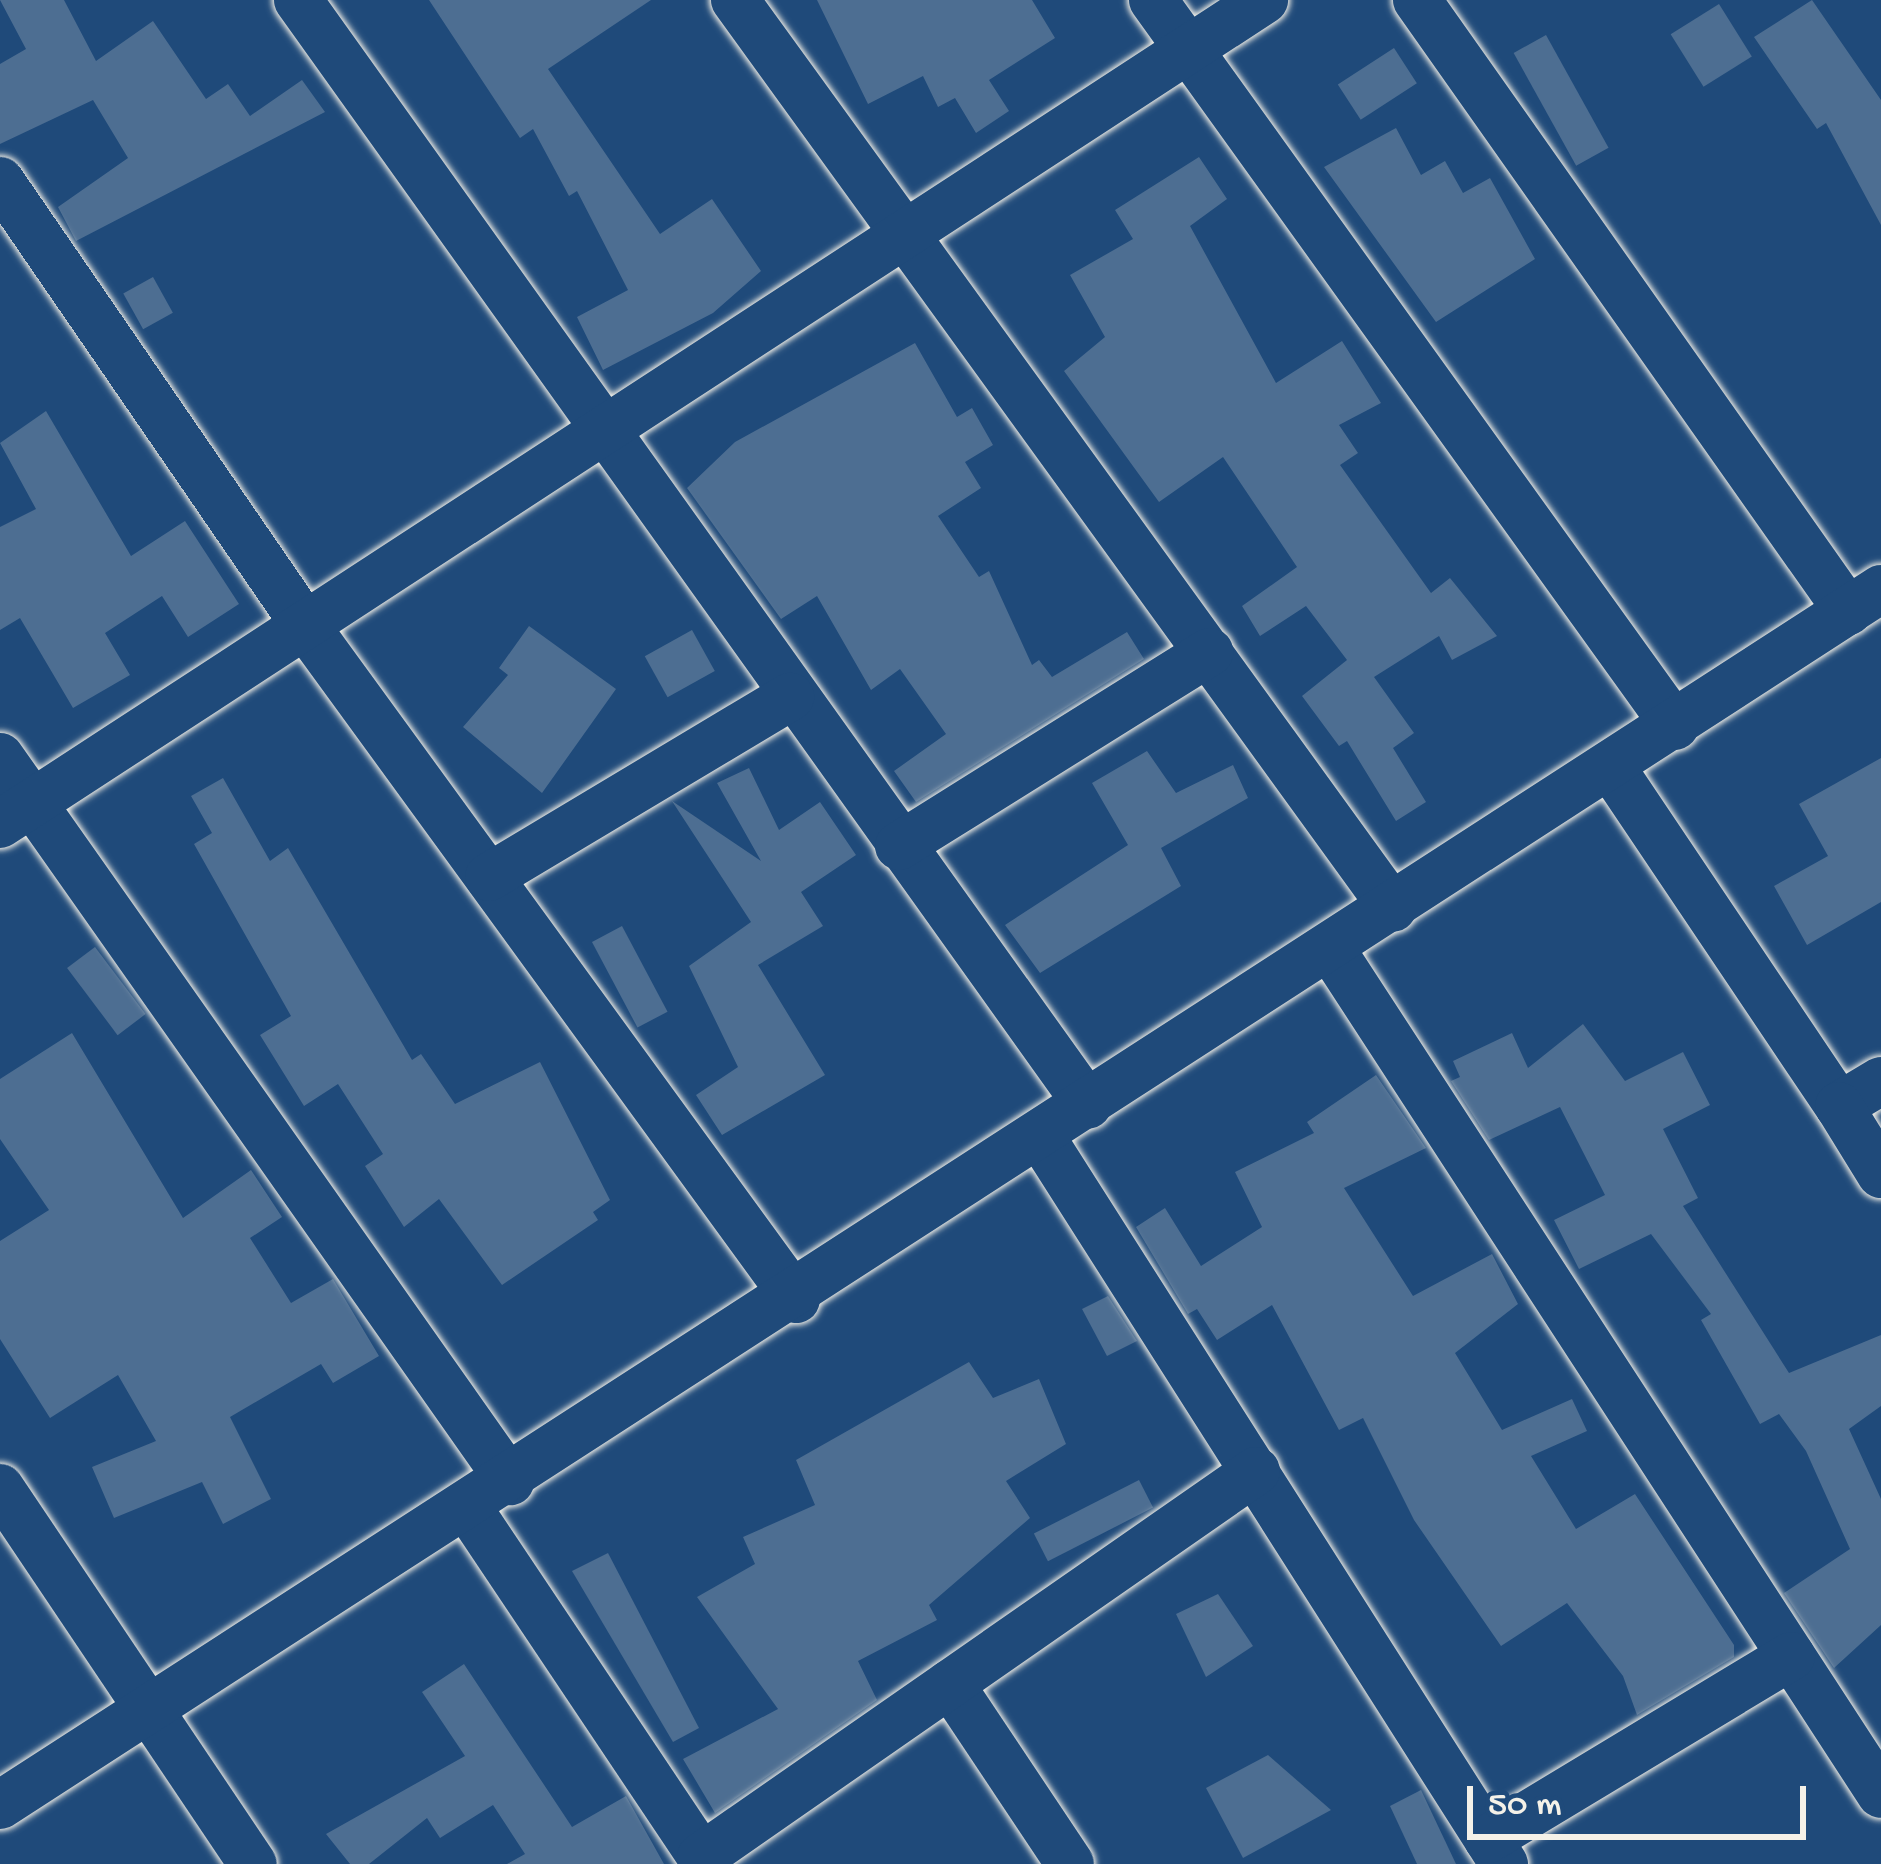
<!DOCTYPE html>
<html>
<head>
<meta charset="utf-8">
<style>
	body { margin:0 }
	#map { position:relative; width:1881px; height:1864px; overflow:hidden; background:#1f4a7a; font-family:"Gochi Hand",sans-serif }
	div>[style] { position:absolute }
	.building>* { inset:0; background:#4d6e92; transform-origin:0 0 }
	.roads { filter:drop-shadow(0 0 3px #f4f1e8) drop-shadow(0 0 3px #f4f1e8) }
	.minor>* { height:48px; margin:-24px; padding:0 24px; transform-origin:24px; border-radius:24px; background:#1f4a7a }
	span { translate:-50% -50%; white-space:nowrap; text-align:center; line-height:1.15; -webkit-text-stroke:9px #1f4a7a; paint-order:stroke }
	.scale { position:absolute; left:1467px; top:1786px; width:339px; height:54px; box-sizing:border-box; border:6px solid #f4f1e8; border-top:0; padding-left:15px; font-size:36px; line-height:42px; white-space:nowrap; color:#f4f1e8; -webkit-text-stroke:9px #1f4a7a; paint-order:stroke }
</style>
</head>
<body>
<div id="map">
	<div class="building">
		<i style="clip-path:polygon(0 0,64px 0,96px 61px,153px 21px,206px 99px,228px 84px,250px 116px,302px 80px,325px 112px,76px 241px,58px 207px,128px 158px,93px 100px,0 144px,0 64px,26px 49px)"></i>
		<i style="clip-path:polygon(429px 0,651px 0,548px 69px,660px 234px,712px 199px,761px 271px,713px 313px,603px 370px,577px 317px,628px 290px,577px 191px,569px 196px,533px 129px,520px 138px)"></i>
		<i style="clip-path:polygon(817px 0,1032px 0,1055px 38px,989px 80px,1009px 111px,976px 133px,955px 98px,938px 107px,923px 76px,868px 104px)"></i>
		<i style="clip-path:polygon(1812px 0,1881px 100px,1881px 225px,1826px 123px,1817px 129px,1754px 37px)"></i>
		<i style="left:1719px;top:4px;width:62px;height:57px;rotate:58deg"></i>
		<i style="left:1546px;top:35px;width:129px;height:37px;rotate:61deg"></i>
		<i style="left:1394px;top:48px;width:42px;height:67px;rotate:57deg"></i>
		<i style="clip-path:polygon(1396px 128px,1421px 175px,1445px 161px,1463px 193px,1490px 178px,1535px 259px,1436px 322px,1324px 167px)"></i>
		<i style="clip-path:polygon(1199px 157px,1227px 199px,1190px 226px,1276px 383px,1342px 341px,1381px 403px,1339px 425px,1358px 453px,1340px 465px,1431px 593px,1450px 578px,1497px 636px,1452px 660px,1439px 636px,1374px 677px,1414px 733px,1393px 748px,1426px 802px,1396px 821px,1347px 741px,1339px 746px,1302px 696px,1347px 660px,1306px 606px,1260px 636px,1242px 606px,1297px 567px,1223px 457px,1159px 502px,1064px 371px,1105px 337px,1070px 275px,1133px 239px,1115px 210px)"></i>
		<i style="left:153px;top:277px;width:41px;height:34px;rotate:61deg"></i>
		<i style="clip-path:polygon(915px 343px,957px 417px,972px 408px,993px 445px,965px 462px,981px 488px,938px 516px,979px 577px,989px 571px,1032px 665px,1039px 660px,1052px 677px,1127px 632px,1144px 659px,916px 802px,894px 771px,946px 734px,900px 669px,871px 690px,817px 596px,781px 619px,687px 488px,735px 442px)"></i>
		<i style="clip-path:polygon(46px 411px,131px 556px,185px 521px,239px 604px,188px 637px,162px 596px,105px 633px,130px 675px,73px 708px,20px 618px,0 630px,0 527px,36px 509px,0 443px)"></i>
		<i style="clip-path:polygon(529px 626px,616px 689px,542px 793px,463px 727px,508px 675px,499px 668px)"></i>
		<i style="left:692px;top:630px;width:47px;height:54px;rotate:61deg"></i>
		<i style="clip-path:polygon(1147px 751px,1176px 793px,1233px 765px,1248px 798px,1161px 848px,1181px 886px,1040px 973px,1005px 925px,1128px 845px,1092px 783px)"></i>
		<i style="clip-path:polygon(1881px 758px,1881px 902px,1807px 945px,1774px 886px,1828px 856px,1799px 804px)"></i>
		<i style="clip-path:polygon(749px 768px,779px 830px,820px 802px,856px 855px,801px 892px,823px 926px,758px 965px,825px 1075px,722px 1135px,696px 1095px,738px 1067px,689px 966px,751px 922px,672px 801px,761px 861px,717px 783px)"></i>
		<i style="clip-path:polygon(223px 778px,270px 861px,288px 848px,412px 1060px,421px 1054px,455px 1104px,540px 1062px,610px 1200px,593px 1212px,598px 1220px,502px 1285px,439px 1199px,404px 1227px,365px 1166px,383px 1154px,338px 1084px,304px 1106px,260px 1035px,291px 1016px,194px 844px,212px 833px,191px 796px)"></i>
		<i style="left:622px;top:926px;width:97px;height:34px;rotate:62deg"></i>
		<i style="left:95px;top:947px;width:84px;height:35px;rotate:53deg"></i>
		<i style="clip-path:polygon(1583px 1024px,1625px 1081px,1683px 1052px,1710px 1105px,1663px 1129px,1698px 1198px,1683px 1206px,1789px 1373px,1881px 1335px,1881px 1406px,1849px 1429px,1881px 1499px,1881px 1625px,1834px 1668px,1784px 1593px,1850px 1549px,1806px 1451px,1779px 1414px,1760px 1424px,1701px 1320px,1711px 1314px,1651px 1234px,1579px 1269px,1554px 1220px,1605px 1195px,1560px 1107px,1489px 1140px,1451px 1081px,1460px 1077px,1453px 1061px,1512px 1033px,1528px 1068px)"></i>
		<i style="clip-path:polygon(72px 1033px,183px 1218px,251px 1170px,282px 1217px,250px 1238px,291px 1303px,333px 1279px,379px 1356px,333px 1383px,321px 1364px,230px 1417px,271px 1499px,223px 1524px,202px 1482px,114px 1518px,92px 1467px,156px 1441px,118px 1375px,50px 1418px,0 1339px,0 1241px,49px 1210px,0 1139px,0 1079px)"></i>
		<i style="clip-path:polygon(1376px 1075px,1426px 1148px,1344px 1188px,1413px 1296px,1492px 1254px,1518px 1304px,1455px 1353px,1502px 1430px,1572px 1399px,1587px 1431px,1531px 1456px,1576px 1529px,1635px 1494px,1734px 1645px,1734px 1657px,1637px 1715px,1623px 1676px,1567px 1603px,1501px 1646px,1414px 1520px,1363px 1418px,1339px 1430px,1272px 1305px,1217px 1340px,1197px 1309px,1188px 1314px,1136px 1227px,1165px 1208px,1201px 1266px,1262px 1227px,1235px 1172px,1314px 1133px,1307px 1122px)"></i>
		<i style="clip-path:polygon(1108px 1296px,1137px 1341px,1107px 1356px,1082px 1309px)"></i>
		<i style="clip-path:polygon(969px 1362px,993px 1398px,1039px 1379px,1066px 1444px,1006px 1481px,1030px 1518px,929px 1605px,937px 1620px,858px 1661px,877px 1700px,715px 1813px,683px 1759px,778px 1709px,697px 1597px,755px 1564px,743px 1537px,815px 1505px,796px 1460px)"></i>
		<i style="left:1139px;top:1480px;width:31px;height:118px;rotate:63deg"></i>
		<i style="clip-path:polygon(608px 1553px,699px 1728px,673px 1742px,572px 1571px)"></i>
		<i style="clip-path:polygon(1218px 1594px,1253px 1646px,1206px 1677px,1176px 1614px)"></i>
		<i style="clip-path:polygon(464px 1664px,572px 1827px,626px 1796px,664px 1864px,507px 1864px,525px 1854px,493px 1805px,440px 1838px,427px 1818px,369px 1864px,350px 1864px,326px 1834px,465px 1756px,422px 1692px)"></i>
		<i style="clip-path:polygon(1268px 1755px,1331px 1810px,1243px 1858px,1206px 1788px)"></i>
		<i style="clip-path:polygon(1421px 1790px,1456px 1864px,1417px 1864px,1390px 1806px)"></i>
	</div>
	<div class="roads">
		<div class="minor">
			<i style="left:298px;top:0;width:1358px;rotate:54.44deg"></i>
			<i style="left:735px;top:0;width:1121px;rotate:54.07deg"></i>
			<i style="left:1153px;top:0;width:894px;rotate:54.28deg"></i>
			<i style="left:1417px;top:0;width:748px;rotate:54.8deg"></i>
			<i style="left:0;top:181px;width:539px;rotate:55.51deg"></i>
			<i style="left:305px;top:625px;width:834px;rotate:53.93deg"></i>
			<i style="left:0;top:757px;width:886px;rotate:54.84deg"></i>
			<i style="left:1611px;top:767px;width:409px;rotate:56.1deg"></i>
			<i style="left:1839px;top:1106px;width:49px;rotate:-30.8deg"></i>
			<i style="left:0;top:824px;width:1509px;rotate:-33.1deg"></i>
			<i style="left:899px;top:846px;width:366px;rotate:-32deg"></i>
			<i style="left:489px;top:877px;width:351px;rotate:-30.9deg"></i>
			<i style="left:1331px;top:949px;width:1008px;rotate:56.94deg"></i>
			<i style="left:1839px;top:1106px;width:80px;rotate:58.3deg"></i>
			<i style="left:1041px;top:1137px;width:862px;rotate:57.51deg"></i>
			<i style="left:0;top:1488px;width:453px;rotate:56.1deg"></i>
			<i style="left:468px;top:1508px;width:428px;rotate:56.2deg"></i>
			<i style="left:950px;top:1684px;width:216px;rotate:56.3deg"></i>
			<i style="left:0;top:1805px;width:2240px;rotate:-32.88deg"></i>
			<i style="left:1488px;top:1839px;width:354px;rotate:-31.1deg"></i>
			<i style="left:701px;top:1857px;width:676px;rotate:-34.82deg"></i>
		</div>
	</div>
	<div class="scale">50 m</div>
</div>
</body>
</html>
